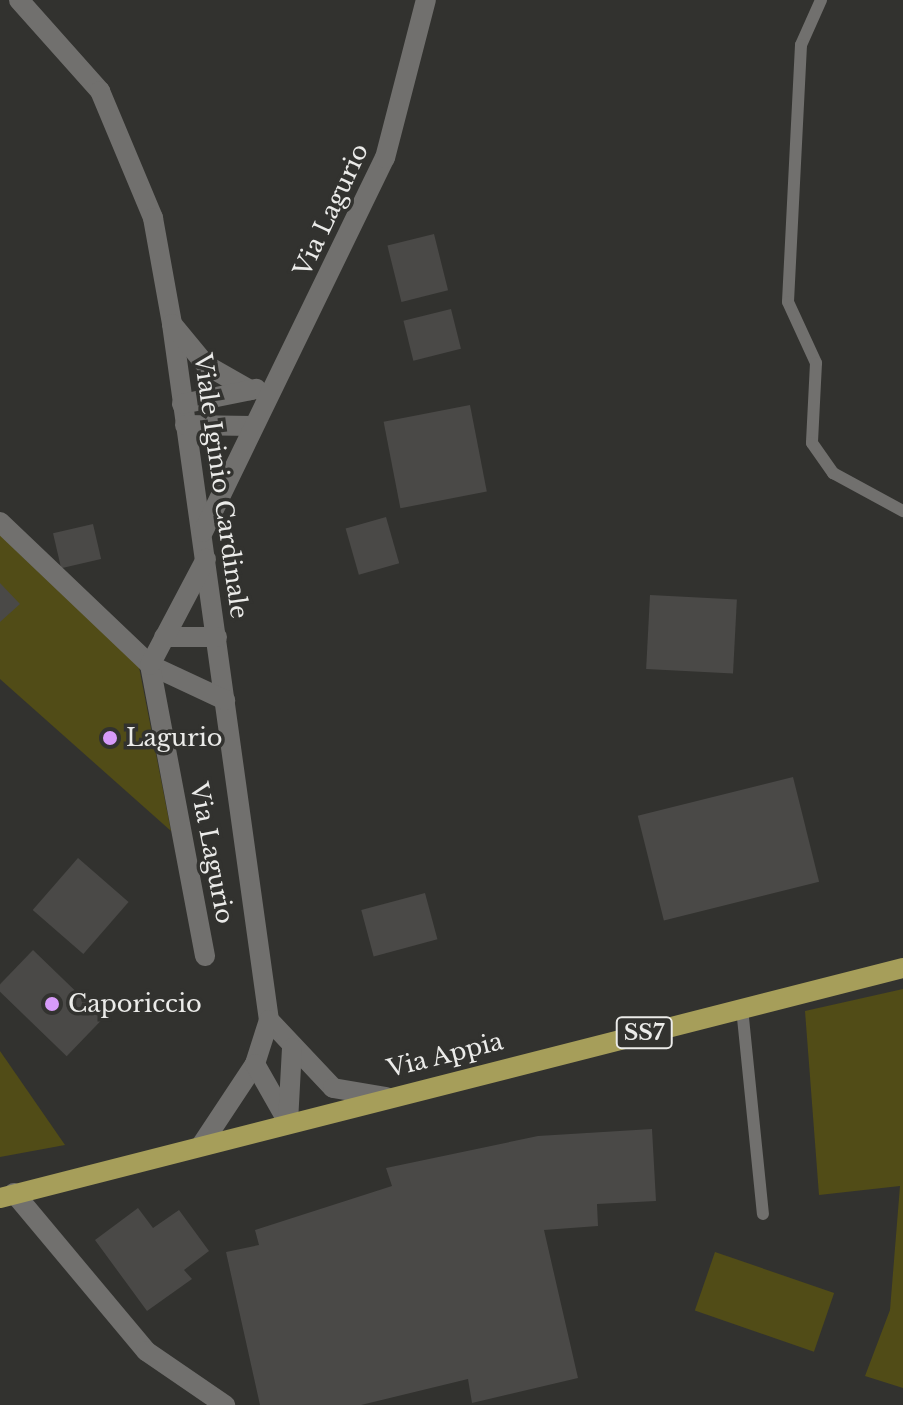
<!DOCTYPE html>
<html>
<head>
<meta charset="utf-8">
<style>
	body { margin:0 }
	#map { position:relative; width:903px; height:1405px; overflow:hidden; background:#32322f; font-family:"Libre Baskerville",serif }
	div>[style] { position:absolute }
	.green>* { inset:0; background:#514c17; transform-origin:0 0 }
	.building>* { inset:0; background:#4a4947; transform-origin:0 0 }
	.service>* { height:12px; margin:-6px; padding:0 6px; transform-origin:6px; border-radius:6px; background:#71706e }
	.minor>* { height:20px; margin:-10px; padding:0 10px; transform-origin:10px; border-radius:10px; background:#71706e }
	.primary>* { height:20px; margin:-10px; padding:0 10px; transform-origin:10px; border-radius:10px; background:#a69e5a }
	.dots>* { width:22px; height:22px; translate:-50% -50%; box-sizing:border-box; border:4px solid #32322f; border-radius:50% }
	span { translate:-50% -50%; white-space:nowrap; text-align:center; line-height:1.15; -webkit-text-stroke:7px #32322f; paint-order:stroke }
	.shield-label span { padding:2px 6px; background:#32322f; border:2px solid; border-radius:6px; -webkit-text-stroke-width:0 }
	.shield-label { font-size:22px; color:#ebebe9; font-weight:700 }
	.street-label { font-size:24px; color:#ebebe9 }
	.poi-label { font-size:24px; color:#ebebe9 }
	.left { translate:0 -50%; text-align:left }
</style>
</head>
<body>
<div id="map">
	<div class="green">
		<i style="clip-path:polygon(0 533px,139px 667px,171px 831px,0 679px)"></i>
		<i style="clip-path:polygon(903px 989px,903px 1388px,865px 1376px,890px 1310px,900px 1186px,819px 1195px,805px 1011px)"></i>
		<i style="clip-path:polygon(0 1051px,65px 1145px,0 1157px)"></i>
		<i style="left:715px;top:1252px;width:126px;height:62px;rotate:19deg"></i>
	</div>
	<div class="building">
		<i style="left:434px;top:234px;width:58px;height:48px;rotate:76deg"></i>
		<i style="left:451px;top:309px;width:41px;height:49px;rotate:76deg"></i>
		<i style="left:470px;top:405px;width:88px;height:88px;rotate:79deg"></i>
		<i style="left:386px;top:517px;width:48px;height:42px;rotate:74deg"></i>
		<i style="left:93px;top:524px;width:36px;height:41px;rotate:77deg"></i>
		<i style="clip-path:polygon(0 583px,20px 604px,0 622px)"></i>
		<i style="left:650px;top:595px;width:87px;height:74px;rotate:3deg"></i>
		<i style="left:793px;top:777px;width:108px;height:160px;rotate:76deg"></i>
		<i style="left:78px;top:858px;width:67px;height:69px;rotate:41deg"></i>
		<i style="left:425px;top:893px;width:48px;height:66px;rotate:75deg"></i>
		<i style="left:33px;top:950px;width:98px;height:53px;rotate:44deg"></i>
		<i style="clip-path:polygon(652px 1129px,656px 1201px,597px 1204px,598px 1226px,544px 1230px,578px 1378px,472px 1403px,468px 1379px,361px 1405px,260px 1405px,226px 1252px,259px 1245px,255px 1230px,392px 1186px,386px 1168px,538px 1136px)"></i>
		<i style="clip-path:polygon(138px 1208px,153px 1228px,179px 1210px,209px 1251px,184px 1270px,192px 1279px,147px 1311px,95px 1240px)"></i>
	</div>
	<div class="service">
		<i style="left:821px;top:0;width:49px;rotate:114deg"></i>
		<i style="left:801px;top:45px;width:257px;rotate:92.9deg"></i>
		<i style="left:788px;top:302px;width:67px;rotate:65.3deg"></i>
		<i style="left:816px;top:363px;width:80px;rotate:92.9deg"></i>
		<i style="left:812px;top:443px;width:37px;rotate:55deg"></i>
		<i style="left:833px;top:473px;width:80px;rotate:28.5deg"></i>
		<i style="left:742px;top:1008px;width:207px;rotate:84.2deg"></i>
	</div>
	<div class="minor">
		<i style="left:19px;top:0;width:122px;rotate:48.3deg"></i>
		<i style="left:100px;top:91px;width:138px;rotate:67.3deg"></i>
		<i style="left:153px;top:218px;width:108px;rotate:79.8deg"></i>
		<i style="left:172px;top:324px;width:703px;rotate:82.07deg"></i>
		<i style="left:269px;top:1020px;width:46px;rotate:107.7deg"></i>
		<i style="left:255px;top:1064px;width:96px;rotate:123.5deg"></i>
		<i style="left:172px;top:324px;width:53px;rotate:50.3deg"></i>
		<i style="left:206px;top:365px;width:51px;rotate:29.6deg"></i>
		<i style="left:182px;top:404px;width:76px;rotate:-11.5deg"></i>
		<i style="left:185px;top:425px;width:67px;rotate:0.9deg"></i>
		<i style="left:0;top:522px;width:207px;rotate:43.6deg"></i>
		<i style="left:150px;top:665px;width:83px;rotate:25deg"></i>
		<i style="left:203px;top:532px;width:416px;rotate:-64.1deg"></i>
		<i style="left:385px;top:158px;width:163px;rotate:-75.5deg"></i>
		<i style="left:164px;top:637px;width:53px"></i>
		<i style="left:205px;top:956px;width:296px;rotate:-100.7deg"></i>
		<i style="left:150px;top:665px;width:120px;rotate:-62.2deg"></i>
		<i style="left:269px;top:1020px;width:93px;rotate:46.7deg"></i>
		<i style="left:333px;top:1088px;width:54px;rotate:9.6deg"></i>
		<i style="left:255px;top:1064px;width:67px;rotate:60.4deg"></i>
		<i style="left:288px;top:1122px;width:74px;rotate:-86.9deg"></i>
		<i style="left:14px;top:1193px;width:206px;rotate:50.1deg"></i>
		<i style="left:146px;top:1351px;width:96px;rotate:34.4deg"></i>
	</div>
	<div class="primary">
		<i style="left:0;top:1198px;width:932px;rotate:-14.29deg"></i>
	</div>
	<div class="dots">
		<i style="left:110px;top:738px;background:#d79bf9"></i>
		<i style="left:52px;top:1004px;background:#d79bf9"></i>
	</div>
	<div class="shield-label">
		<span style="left:644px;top:1033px">SS7</span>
	</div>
	<div class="street-label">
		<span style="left:331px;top:210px;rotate:-65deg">Via Lagurio</span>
		<span style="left:221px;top:486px;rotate:82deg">Viale Iginio Cardinale</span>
		<span style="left:212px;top:853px;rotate:79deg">Via Lagurio</span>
		<span style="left:445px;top:1055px;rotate:-14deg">Via Appia</span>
	</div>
	<div class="poi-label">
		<span class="left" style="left:126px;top:738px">Lagurio</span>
		<span class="left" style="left:68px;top:1004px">Caporiccio</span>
	</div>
</div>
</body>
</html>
